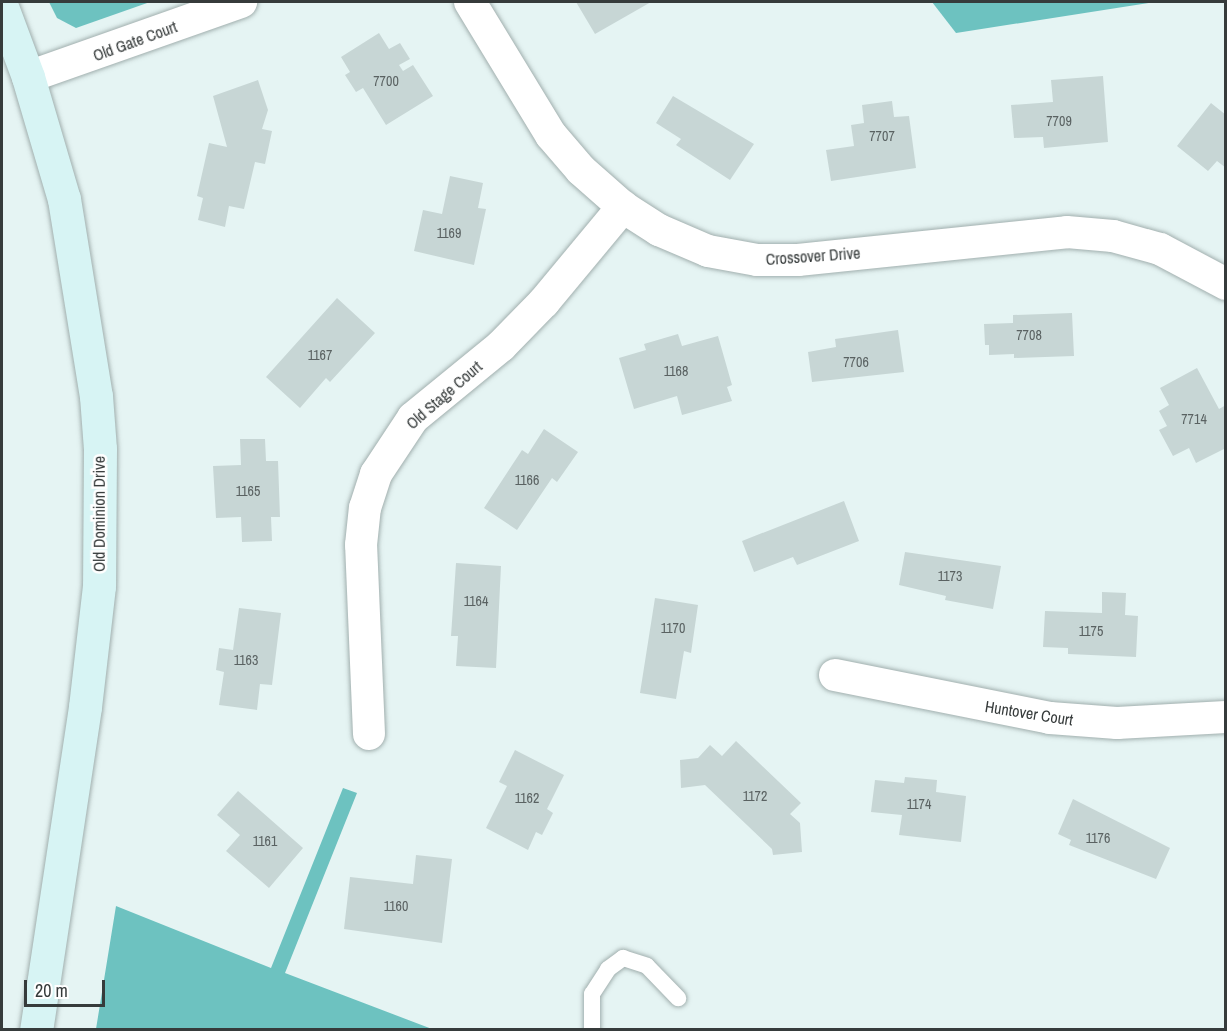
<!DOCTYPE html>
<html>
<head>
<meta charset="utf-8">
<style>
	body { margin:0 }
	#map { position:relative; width:1227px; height:1031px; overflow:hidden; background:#e5f4f3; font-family:"Archivo Narrow",sans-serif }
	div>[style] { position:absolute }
	.forest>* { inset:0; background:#6dc2c0 }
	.building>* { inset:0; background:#c7d6d5 }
	.roads { filter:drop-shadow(0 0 2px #a1afae) drop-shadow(0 0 2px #a1afae) }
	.lane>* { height:16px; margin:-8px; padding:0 8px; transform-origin:8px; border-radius:8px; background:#fff }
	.street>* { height:32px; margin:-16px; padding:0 16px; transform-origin:16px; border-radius:16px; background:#fff }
	.secondary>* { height:33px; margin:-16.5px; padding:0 16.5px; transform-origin:16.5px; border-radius:16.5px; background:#d7f4f4 }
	span { translate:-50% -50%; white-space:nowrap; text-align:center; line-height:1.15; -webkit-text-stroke:5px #fff; paint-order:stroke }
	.number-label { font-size:14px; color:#5a6262 }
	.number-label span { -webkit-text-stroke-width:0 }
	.street-label { font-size:16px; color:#363b3b }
	.frame { position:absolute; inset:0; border:3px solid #363b3b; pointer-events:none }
	.scale { position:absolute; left:24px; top:980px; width:81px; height:27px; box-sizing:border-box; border:3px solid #363b3b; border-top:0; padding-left:8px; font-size:18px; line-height:21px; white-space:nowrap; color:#363b3b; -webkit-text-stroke:4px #fff; paint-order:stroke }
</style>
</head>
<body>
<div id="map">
	<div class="forest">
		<i style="clip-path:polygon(49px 2px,150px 2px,76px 28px,57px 18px)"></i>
		<i style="clip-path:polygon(932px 2px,1155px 2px,956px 33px)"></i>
		<i style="clip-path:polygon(343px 788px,357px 793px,285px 973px,432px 1029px,96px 1029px,116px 906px,271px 968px)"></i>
	</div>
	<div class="building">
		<i style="clip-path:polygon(576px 2px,651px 2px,595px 34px)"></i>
		<i style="clip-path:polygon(379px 33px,389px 49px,400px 43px,410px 59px,399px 65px,403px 71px,413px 65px,433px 96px,386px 125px,363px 88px,356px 92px,345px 75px,350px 72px,341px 57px)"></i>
		<i style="clip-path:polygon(1103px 76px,1108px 142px,1044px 148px,1043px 137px,1014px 138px,1011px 105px,1053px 102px,1051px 80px)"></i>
		<i style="clip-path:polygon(258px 80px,268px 110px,262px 129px,272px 131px,265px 164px,255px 162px,244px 209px,229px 206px,225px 227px,198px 220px,203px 198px,197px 196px,209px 143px,227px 147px,213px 96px)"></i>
		<i style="clip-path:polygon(673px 96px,754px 144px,730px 180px,676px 145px,681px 139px,656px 123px)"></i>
		<i style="clip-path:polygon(892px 101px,894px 117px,909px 116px,916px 168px,831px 181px,826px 150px,854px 146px,851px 125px,864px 123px,862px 105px)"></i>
		<i style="clip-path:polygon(1211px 103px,1226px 115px,1226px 168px,1217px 161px,1208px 171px,1177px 146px)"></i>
		<i style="clip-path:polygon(450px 176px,483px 183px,478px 208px,486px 209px,474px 265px,414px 251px,423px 210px,442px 214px)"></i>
		<i style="clip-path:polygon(337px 298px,375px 333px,330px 382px,326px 378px,300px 408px,266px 377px)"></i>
		<i style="clip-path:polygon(1072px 313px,1074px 356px,1014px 358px,1014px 354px,989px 355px,989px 345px,985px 345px,984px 324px,1013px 323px,1013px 315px)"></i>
		<i style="clip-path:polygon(898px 330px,904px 372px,812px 382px,808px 352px,836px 347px,835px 339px)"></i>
		<i style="clip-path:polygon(678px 334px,682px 346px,718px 336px,732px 385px,727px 387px,732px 401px,682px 415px,677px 396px,634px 409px,619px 358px,646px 350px,644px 344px)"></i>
		<i style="clip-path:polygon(1197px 368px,1219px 409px,1226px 405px,1226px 448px,1196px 463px,1189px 448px,1173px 456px,1159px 430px,1167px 426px,1159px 411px,1169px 405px,1160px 388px)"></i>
		<i style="clip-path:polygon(544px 429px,578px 452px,557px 482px,552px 478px,517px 530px,484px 508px,522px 450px,528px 454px)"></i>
		<i style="clip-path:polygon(240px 439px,265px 439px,266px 461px,278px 461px,280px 517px,271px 517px,272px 541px,242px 542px,241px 517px,216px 518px,213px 466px,241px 465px)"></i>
		<i style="clip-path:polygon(844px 501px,859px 541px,797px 565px,793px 557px,754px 572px,742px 541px)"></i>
		<i style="clip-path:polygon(905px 552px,1001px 566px,993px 609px,945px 600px,946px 596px,899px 585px)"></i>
		<i style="clip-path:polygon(456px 563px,501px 566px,496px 668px,456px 666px,458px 636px,451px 636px)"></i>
		<i style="clip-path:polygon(1102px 592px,1126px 593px,1125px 615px,1138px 616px,1136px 657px,1068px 654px,1068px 648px,1043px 647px,1045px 611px,1102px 613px)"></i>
		<i style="clip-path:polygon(655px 598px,698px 605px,691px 653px,684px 651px,676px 699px,640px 693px)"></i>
		<i style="clip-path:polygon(239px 608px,281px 613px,272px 685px,260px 684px,257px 710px,219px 705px,224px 672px,216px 670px,219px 648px,233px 650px)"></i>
		<i style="clip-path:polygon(736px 741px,801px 803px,790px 814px,800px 823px,802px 852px,773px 855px,772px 849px,705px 785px,681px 788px,680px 760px,698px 758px,710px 745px,722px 756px)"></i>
		<i style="clip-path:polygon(515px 750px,564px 775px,547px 809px,553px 813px,542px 835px,536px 832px,528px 850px,486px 828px,507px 786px,499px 782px)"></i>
		<i style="clip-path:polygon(905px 777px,937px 780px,936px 792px,966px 796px,961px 842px,899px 835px,902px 815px,871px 812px,875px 780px,904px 783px)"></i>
		<i style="clip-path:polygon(238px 791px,303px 848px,269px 888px,226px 851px,240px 835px,217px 815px)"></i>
		<i style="clip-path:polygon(1073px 799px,1170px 848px,1156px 879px,1069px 845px,1071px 840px,1058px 834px)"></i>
		<i style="clip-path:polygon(416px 855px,452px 859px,442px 943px,344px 929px,350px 877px,413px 884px)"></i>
	</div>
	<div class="roads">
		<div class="lane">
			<i style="left:592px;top:1030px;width:36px;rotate:-90deg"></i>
			<i style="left:592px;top:994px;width:30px;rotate:-57deg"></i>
			<i style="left:608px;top:969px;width:19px;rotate:-36deg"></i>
			<i style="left:623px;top:958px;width:25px;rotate:18deg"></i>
			<i style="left:647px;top:966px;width:45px;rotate:45.9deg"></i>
		</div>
		<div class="street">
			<i style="left:470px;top:2px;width:156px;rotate:58.7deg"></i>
			<i style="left:551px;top:135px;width:46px;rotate:49.4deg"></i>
			<i style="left:581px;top:170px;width:56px;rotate:41.4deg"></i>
			<i style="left:623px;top:207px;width:43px;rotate:32.6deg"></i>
			<i style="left:659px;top:230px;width:53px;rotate:23.2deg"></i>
			<i style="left:708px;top:251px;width:50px;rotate:10.4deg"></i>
			<i style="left:757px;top:260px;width:41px"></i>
			<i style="left:798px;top:260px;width:270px;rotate:-5.9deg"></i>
			<i style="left:1067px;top:232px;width:46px;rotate:5deg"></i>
			<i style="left:1113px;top:236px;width:49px;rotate:15.5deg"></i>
			<i style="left:1160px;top:249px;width:75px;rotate:27.9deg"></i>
			<i style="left:28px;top:77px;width:226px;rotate:-19.4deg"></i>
			<i style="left:835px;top:675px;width:219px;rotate:11.3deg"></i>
			<i style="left:1050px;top:718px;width:67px;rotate:4.3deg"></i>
			<i style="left:1117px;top:723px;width:109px;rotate:-3.2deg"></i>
			<i style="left:369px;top:734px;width:189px;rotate:-92.4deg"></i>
			<i style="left:361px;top:545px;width:37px;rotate:-84deg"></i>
			<i style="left:365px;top:508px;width:36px;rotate:-72deg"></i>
			<i style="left:376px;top:474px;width:67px;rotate:-56.5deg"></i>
			<i style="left:413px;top:418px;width:114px;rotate:-39.3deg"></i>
			<i style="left:501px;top:346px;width:62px;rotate:-45.7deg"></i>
			<i style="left:544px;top:302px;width:124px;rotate:-50.3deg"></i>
		</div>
		<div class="secondary">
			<i style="left:2px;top:7px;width:75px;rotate:69.6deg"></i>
			<i style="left:28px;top:77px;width:127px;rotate:73.6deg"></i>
			<i style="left:64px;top:199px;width:200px;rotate:80.8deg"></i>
			<i style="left:96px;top:396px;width:53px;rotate:85.7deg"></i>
			<i style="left:100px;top:449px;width:137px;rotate:90.4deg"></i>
			<i style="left:99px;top:586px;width:122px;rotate:96.6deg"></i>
			<i style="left:85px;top:707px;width:327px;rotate:98.6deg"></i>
		</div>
	</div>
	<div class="number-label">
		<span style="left:386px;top:81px">7700</span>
		<span style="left:1059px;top:121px">7709</span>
		<span style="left:882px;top:136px">7707</span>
		<span style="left:449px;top:233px">1169</span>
		<span style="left:1029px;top:335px">7708</span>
		<span style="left:320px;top:355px">1167</span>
		<span style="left:856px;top:362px">7706</span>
		<span style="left:676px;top:371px">1168</span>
		<span style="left:1194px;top:419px">7714</span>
		<span style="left:527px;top:480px">1166</span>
		<span style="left:248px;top:491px">1165</span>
		<span style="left:950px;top:576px">1173</span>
		<span style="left:476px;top:601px">1164</span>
		<span style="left:673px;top:628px">1170</span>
		<span style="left:1091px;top:631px">1175</span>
		<span style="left:246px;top:660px">1163</span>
		<span style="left:755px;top:796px">1172</span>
		<span style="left:527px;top:798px">1162</span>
		<span style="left:919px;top:804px">1174</span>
		<span style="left:1098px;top:838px">1176</span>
		<span style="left:265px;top:841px">1161</span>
		<span style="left:396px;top:906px">1160</span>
	</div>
	<div class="street-label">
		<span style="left:135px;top:41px;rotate:-20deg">Old Gate Court</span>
		<span style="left:813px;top:256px;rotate:-4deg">Crossover Drive</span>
		<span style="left:444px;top:395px;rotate:-41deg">Old Stage Court</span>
		<span style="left:99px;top:514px;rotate:-90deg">Old Dominion Drive</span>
		<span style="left:1029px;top:713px;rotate:9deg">Huntover Court</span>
	</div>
	<div class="frame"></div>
	<div class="scale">20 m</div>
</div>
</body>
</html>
